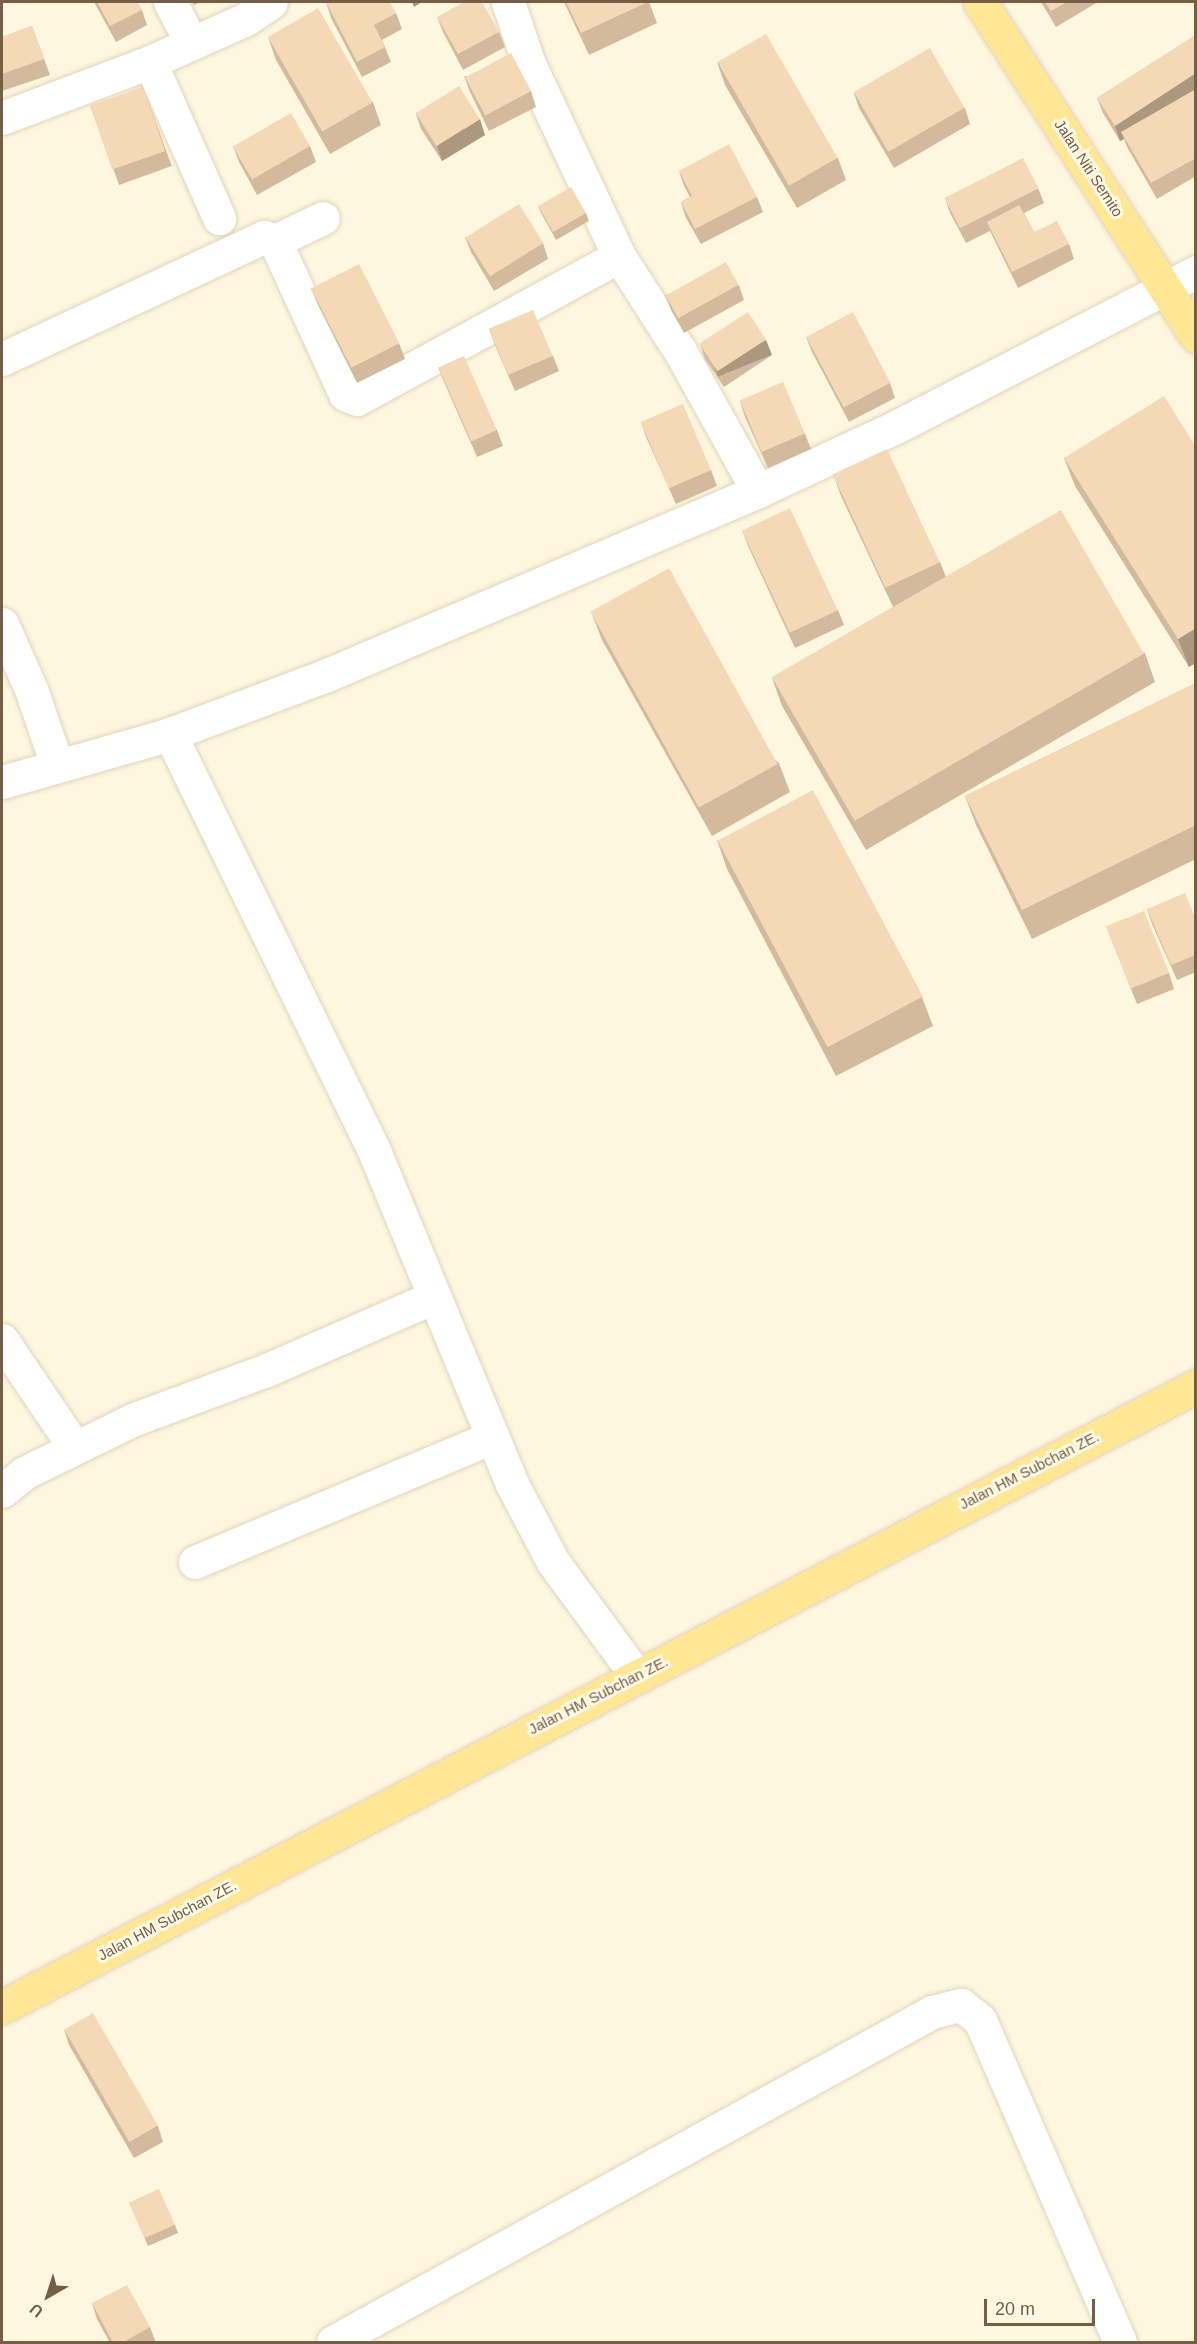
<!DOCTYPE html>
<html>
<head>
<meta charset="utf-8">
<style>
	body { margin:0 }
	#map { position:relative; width:1197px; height:2344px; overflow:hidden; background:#fef7df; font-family:Arial,sans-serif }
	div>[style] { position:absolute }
	.roads { filter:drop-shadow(0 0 2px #e2d3bb) drop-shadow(0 0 2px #e2d3bb) }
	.minor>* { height:33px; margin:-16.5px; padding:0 16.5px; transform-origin:16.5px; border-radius:16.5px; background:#fff }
	.major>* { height:33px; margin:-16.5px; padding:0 16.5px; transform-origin:16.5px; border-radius:16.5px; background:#ffe795 }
	.wall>* { inset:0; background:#d3ba9c; transform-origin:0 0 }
	.shaded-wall>* { inset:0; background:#ac977f; transform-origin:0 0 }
	.building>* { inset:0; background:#f5d8b5; transform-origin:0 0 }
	span { translate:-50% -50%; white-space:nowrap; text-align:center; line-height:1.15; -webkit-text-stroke:6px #fff9e7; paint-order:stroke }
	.street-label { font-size:15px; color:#765e45 }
	.frame { position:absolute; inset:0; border:3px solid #765e45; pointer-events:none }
	.north { position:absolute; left:18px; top:2266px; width:60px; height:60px; -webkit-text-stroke:4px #fff9e7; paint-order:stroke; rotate:219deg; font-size:16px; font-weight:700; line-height:24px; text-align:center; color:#765e45 }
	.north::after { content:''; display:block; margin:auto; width:21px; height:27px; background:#765e45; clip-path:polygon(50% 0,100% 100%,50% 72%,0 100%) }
	.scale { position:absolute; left:984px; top:2299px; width:111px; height:27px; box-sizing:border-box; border:3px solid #765e45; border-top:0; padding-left:8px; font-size:18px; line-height:21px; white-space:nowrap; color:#765e45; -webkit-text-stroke:4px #fff9e7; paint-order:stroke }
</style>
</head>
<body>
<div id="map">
	<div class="roads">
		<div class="minor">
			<i style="left:170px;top:2px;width:45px;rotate:62.3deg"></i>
			<i style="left:508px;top:2px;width:65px;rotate:71.3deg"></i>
			<i style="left:529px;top:64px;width:212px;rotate:64.9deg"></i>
			<i style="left:619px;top:256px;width:113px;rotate:57.3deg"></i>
			<i style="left:680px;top:351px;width:160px;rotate:60.9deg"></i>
			<i style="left:150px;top:62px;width:171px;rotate:66.1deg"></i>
			<i style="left:2px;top:118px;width:158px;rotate:-20.7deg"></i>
			<i style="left:150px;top:62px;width:105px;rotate:-24.1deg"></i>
			<i style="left:246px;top:19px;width:30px;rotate:-34deg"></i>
			<i style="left:275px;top:241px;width:53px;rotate:-25.6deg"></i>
			<i style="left:2px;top:359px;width:289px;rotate:-25deg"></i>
			<i style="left:264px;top:237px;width:12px;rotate:20deg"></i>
			<i style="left:275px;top:241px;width:168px;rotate:65.4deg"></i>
			<i style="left:345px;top:394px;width:13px;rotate:23deg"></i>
			<i style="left:357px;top:399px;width:298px;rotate:-28.6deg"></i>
			<i style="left:2px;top:624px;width:71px;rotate:66deg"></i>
			<i style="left:31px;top:689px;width:80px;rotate:71.1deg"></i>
			<i style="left:170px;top:734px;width:466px;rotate:63.9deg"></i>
			<i style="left:375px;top:1153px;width:356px;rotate:67.5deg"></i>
			<i style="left:511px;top:1482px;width:90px;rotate:62.3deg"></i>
			<i style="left:553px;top:1562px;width:140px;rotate:53.7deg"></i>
			<i style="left:2px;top:782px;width:175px;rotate:-15.9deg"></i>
			<i style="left:170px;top:734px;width:168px;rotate:-20.6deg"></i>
			<i style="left:327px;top:675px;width:469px;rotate:-23.1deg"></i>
			<i style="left:758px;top:491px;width:150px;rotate:-24.9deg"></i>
			<i style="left:894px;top:428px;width:340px;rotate:-27.3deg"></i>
			<i style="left:2px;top:1340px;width:130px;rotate:55.9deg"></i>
			<i style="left:2px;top:1491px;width:28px;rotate:-39deg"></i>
			<i style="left:24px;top:1473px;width:120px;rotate:-26.1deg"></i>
			<i style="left:132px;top:1420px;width:146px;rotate:-20.4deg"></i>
			<i style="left:269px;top:1369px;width:180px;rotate:-23.6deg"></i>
			<i style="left:195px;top:1562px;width:323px;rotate:-22.8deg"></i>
			<i style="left:333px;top:2342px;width:684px;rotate:-28.85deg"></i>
			<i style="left:932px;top:2012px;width:30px;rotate:-14deg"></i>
			<i style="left:961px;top:2005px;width:24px;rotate:38deg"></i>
			<i style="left:980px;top:2020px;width:351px;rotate:66.5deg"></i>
		</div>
		<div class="major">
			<i style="left:980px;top:2px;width:398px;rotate:57.1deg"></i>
			<i style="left:2px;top:2007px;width:1346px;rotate:-27.48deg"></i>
		</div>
	</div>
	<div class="wall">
		<i style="clip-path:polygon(94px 2px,137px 2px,142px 10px,147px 25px,116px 42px)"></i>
		<i style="clip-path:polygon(192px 2px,200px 2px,194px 5px)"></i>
		<i style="clip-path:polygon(326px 2px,396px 13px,402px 29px,382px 40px,385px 47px,391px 62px,362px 77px,331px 18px)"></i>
		<i style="clip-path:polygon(564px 2px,649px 2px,657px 23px,589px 55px)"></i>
		<i style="clip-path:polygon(1041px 2px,1098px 2px,1056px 27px)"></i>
		<i style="clip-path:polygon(437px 17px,499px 32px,505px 47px,463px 70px,443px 32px)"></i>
		<i style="clip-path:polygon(32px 26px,50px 75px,2px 91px,2px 37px)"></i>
		<i style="clip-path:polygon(1196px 35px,1196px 176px,1157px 199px,1127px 147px,1124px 139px,1120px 141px,1103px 113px,1097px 98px)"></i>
		<i style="clip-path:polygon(268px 37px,373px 102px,381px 125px,330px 154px,276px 60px)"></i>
		<i style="clip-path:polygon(717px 62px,838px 158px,846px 180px,797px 208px,725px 85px)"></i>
		<i style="clip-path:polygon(464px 76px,531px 91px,536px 107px,489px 131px,470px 92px)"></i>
		<i style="left:143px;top:87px;width:84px;height:56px;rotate:70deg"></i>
		<i style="clip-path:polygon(854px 93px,965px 108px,970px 124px,894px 168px,859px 108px)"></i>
		<i style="clip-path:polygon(416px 114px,485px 135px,442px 161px,421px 129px)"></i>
		<i style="clip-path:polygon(233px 146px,310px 146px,316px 162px,257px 195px,239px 162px)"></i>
		<i style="clip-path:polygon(679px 171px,757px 197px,763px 212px,701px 244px,686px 218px,681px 202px,690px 197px,684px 186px)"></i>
		<i style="clip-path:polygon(1038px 188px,1044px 203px,1024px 213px,1034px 232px,1069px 244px,1074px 259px,1018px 288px,990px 231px,966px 243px,950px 213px,945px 198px)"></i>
		<i style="clip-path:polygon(538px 206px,586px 213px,589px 221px,556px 240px,541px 213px)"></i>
		<i style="clip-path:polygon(465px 237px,543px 243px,548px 259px,494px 291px,471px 252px)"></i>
		<i style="clip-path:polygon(739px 285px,744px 300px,684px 333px,671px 310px,665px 295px)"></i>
		<i style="clip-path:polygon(311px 288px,399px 343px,405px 359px,357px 383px,317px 303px)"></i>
		<i style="clip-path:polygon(489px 329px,553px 356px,559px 371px,515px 391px,495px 345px)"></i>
		<i style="clip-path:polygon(806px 337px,890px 383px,895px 398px,849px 422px,812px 352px)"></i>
		<i style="clip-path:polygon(700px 344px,772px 355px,724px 387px,705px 359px)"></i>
		<i style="clip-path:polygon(438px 367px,497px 430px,503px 446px,477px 457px,444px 382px)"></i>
		<i style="clip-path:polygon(740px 401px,805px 434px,811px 449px,768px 468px,745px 417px)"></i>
		<i style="clip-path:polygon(641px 422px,711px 470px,717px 486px,676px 504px,646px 437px)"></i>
		<i style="clip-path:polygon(1196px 447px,1189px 667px,1075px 486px,1064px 458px)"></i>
		<i style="clip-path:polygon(833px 474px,940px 562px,946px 577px,1145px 653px,1155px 682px,866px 850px,782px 706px,772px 678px,893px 607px,841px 496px)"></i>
		<i style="clip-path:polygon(742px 530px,838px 610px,844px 625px,795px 648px,748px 546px)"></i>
		<i style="clip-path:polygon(591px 612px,779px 763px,790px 792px,712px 836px,602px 640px)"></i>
		<i style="clip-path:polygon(1196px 683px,1196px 859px,1032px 939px,976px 825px,965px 796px)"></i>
		<i style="clip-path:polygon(717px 840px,922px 997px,933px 1026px,836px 1076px,727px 869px)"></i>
		<i style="clip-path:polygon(1147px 909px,1196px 920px,1196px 972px,1177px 980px,1152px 924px)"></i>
		<i style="clip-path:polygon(1106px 926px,1169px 973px,1174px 989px,1137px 1004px)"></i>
		<i style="clip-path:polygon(64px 2029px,158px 2126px,163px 2142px,134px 2158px,69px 2045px)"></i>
		<i style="clip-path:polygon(129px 2202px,175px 2225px,178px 2233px,148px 2246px)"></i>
		<i style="clip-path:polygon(92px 2303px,150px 2327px,156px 2343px,110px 2343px,97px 2319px)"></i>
	</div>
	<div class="shaded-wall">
		<i style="clip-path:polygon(412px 2px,422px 2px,414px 7px)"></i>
		<i style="clip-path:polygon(1196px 73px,1196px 92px,1121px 132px,1124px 139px,1120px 141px,1115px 126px)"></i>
		<i style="clip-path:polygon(480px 119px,485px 135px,442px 161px,437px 146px)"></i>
		<i style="left:766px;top:340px;width:16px;height:58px;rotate:68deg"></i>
		<i style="clip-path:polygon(1196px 628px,1196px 663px,1189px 667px,1178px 639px)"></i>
	</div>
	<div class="building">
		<i style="clip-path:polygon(97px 2px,137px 2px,142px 10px,110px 26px)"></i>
		<i style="clip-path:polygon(326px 2px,390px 2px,396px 13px,374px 25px,385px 47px,357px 62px)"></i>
		<i style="clip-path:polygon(464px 2px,482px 2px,499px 32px,458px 54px,437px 17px)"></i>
		<i style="clip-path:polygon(566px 2px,648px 2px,581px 33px)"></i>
		<i style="clip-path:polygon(1045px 2px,1067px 2px,1051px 11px)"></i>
		<i style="left:318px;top:8px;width:109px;height:58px;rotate:60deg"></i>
		<i style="clip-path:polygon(32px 26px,44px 59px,2px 74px,2px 37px)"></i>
		<i style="left:766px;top:34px;width:143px;height:56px;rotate:60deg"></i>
		<i style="clip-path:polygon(1196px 35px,1196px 73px,1115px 126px,1097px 98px)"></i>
		<i style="left:930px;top:48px;width:69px;height:88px;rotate:60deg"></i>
		<i style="left:511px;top:53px;width:43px;height:52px;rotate:62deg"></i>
		<i style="left:459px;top:86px;width:39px;height:51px;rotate:58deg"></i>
		<i style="left:143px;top:87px;width:68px;height:56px;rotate:71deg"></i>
		<i style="clip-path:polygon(1196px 89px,1196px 158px,1151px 183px,1121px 132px)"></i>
		<i style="left:291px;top:113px;width:38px;height:67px;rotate:60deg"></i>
		<i style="clip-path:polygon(729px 144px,757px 197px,695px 229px,681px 202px,692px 196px,679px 171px)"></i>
		<i style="left:1023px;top:158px;width:34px;height:88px;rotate:63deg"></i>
		<i style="left:571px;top:187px;width:30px;height:38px;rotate:60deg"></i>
		<i style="left:519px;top:204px;width:46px;height:63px;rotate:58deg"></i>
		<i style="clip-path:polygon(1019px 205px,1034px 232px,1057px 221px,1069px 244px,1012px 272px,987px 222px)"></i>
		<i style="left:726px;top:262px;width:26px;height:69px;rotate:61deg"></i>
		<i style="left:359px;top:264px;width:89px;height:54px;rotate:63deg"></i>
		<i style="left:533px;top:310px;width:50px;height:48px;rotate:67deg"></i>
		<i style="left:748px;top:312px;width:33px;height:58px;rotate:57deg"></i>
		<i style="left:853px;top:312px;width:80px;height:53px;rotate:62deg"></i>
		<i style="left:464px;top:356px;width:81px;height:28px;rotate:66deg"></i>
		<i style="left:783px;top:382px;width:56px;height:47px;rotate:67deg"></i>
		<i style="clip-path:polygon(1164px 396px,1196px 447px,1196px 628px,1178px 639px,1064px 458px)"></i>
		<i style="left:683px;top:404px;width:72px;height:46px;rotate:67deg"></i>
		<i style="left:887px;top:449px;width:125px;height:60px;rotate:65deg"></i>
		<i style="left:790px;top:508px;width:113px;height:53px;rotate:65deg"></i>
		<i style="left:1061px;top:510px;width:166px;height:334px;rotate:60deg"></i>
		<i style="left:669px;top:568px;width:224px;height:90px;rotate:61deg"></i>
		<i style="clip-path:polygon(1196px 683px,1196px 825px,1022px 910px,965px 796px)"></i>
		<i style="left:813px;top:790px;width:234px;height:108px;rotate:62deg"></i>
		<i style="clip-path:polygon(1185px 893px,1196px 920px,1196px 955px,1171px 965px,1147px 909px)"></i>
		<i style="left:1144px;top:911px;width:67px;height:41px;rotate:68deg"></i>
		<i style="left:93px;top:2013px;width:130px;height:33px;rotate:60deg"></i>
		<i style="left:159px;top:2189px;width:39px;height:33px;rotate:66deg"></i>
		<i style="clip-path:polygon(127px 2285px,150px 2327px,122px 2343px,113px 2343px,92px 2303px)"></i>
	</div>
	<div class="street-label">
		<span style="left:1089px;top:168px;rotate:57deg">Jalan Niti Semito</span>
		<span style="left:1029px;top:1470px;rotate:-27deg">Jalan HM Subchan ZE.</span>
		<span style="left:598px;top:1695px;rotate:-27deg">Jalan HM Subchan ZE.</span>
		<span style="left:167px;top:1920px;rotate:-28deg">Jalan HM Subchan ZE.</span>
	</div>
	<div class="frame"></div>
	<div class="north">U</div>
	<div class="scale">20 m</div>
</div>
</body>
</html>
